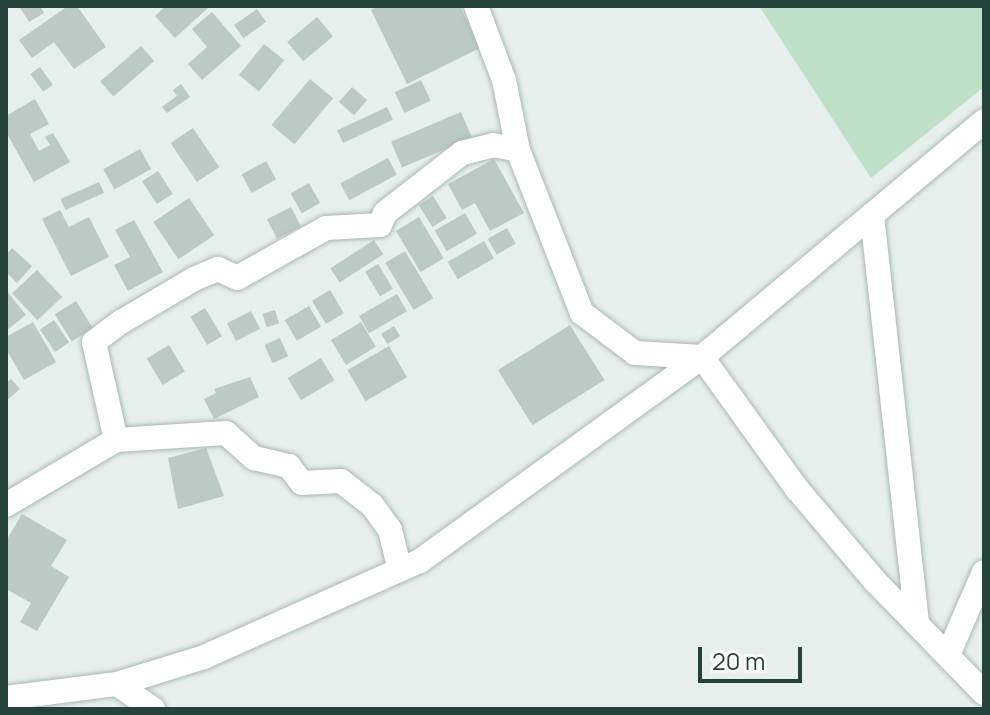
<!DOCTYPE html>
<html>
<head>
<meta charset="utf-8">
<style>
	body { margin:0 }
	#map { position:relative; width:990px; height:715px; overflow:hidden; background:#e6efeb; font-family:Manrope,sans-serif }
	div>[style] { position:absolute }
	.green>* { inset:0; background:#bfe0c8 }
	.building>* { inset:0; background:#bbcac4; transform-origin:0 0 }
	.roads { filter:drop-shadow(0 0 2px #a8b8b2) drop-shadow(0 0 2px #a8b8b2) }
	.minor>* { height:24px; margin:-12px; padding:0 12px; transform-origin:12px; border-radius:12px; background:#fff }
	span { translate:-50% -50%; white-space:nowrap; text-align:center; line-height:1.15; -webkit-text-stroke:7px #f7fbf9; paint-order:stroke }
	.frame { position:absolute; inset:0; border:8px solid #24423a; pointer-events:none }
	.scale { position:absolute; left:698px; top:647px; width:104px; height:36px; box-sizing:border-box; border:4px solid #24423a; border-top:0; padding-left:10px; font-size:24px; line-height:28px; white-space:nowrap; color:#24423a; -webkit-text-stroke:6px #f7fbf9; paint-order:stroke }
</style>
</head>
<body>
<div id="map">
	<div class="green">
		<i style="clip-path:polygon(759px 6px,984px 6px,984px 87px,871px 178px)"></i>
	</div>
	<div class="building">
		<i style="clip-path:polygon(19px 6px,40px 6px,44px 13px,29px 22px)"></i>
		<i style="clip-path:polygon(68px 6px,77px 6px,106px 47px,74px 69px,54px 42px,32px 58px,19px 40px)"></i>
		<i style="clip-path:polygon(166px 6px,206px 6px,208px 8px,175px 38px,155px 16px)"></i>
		<i style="clip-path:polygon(379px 6px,460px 6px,480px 48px,407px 84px,371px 10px)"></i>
		<i style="left:257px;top:9px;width:16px;height:28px;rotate:55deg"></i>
		<i style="clip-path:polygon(212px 12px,241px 46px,202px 80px,188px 64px,207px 47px,192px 29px)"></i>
		<i style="left:317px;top:17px;width:25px;height:39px;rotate:50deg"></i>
		<i style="left:264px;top:44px;width:26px;height:40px;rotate:39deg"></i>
		<i style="left:141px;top:46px;width:20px;height:54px;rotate:49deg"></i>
		<i style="left:40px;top:67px;width:22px;height:12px;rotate:54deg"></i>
		<i style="left:310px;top:79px;width:30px;height:60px;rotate:40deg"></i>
		<i style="left:421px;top:80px;width:23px;height:29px;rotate:65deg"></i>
		<i style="clip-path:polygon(181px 84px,190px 97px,167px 113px,162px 107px,177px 96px,173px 90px)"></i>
		<i style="left:352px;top:87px;width:20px;height:20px;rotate:41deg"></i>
		<i style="clip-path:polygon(35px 99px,49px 124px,30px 134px,39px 151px,50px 145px,45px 137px,53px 133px,70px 162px,34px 182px,6px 132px,6px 116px)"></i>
		<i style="left:387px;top:107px;width:14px;height:55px;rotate:65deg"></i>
		<i style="left:461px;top:112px;width:28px;height:76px;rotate:67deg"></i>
		<i style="left:193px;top:128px;width:47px;height:27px;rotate:56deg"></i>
		<i style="left:140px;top:149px;width:23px;height:42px;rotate:61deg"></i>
		<i style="left:388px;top:158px;width:19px;height:54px;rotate:62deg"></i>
		<i style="clip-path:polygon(494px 159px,524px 213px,490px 231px,475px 203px,462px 210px,448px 184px)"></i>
		<i style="left:266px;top:161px;width:21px;height:28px;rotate:61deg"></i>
		<i style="left:158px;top:171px;width:27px;height:19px;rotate:57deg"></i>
		<i style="left:99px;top:182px;width:12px;height:42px;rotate:66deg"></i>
		<i style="left:309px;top:183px;width:23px;height:21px;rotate:61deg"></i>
		<i style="left:433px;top:196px;width:26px;height:17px;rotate:58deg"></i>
		<i style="left:189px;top:198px;width:45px;height:43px;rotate:56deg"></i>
		<i style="left:291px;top:207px;width:22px;height:27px;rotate:63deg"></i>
		<i style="clip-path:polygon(60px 210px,69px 227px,89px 217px,109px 257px,71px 276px,42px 219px)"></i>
		<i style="left:465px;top:213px;width:24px;height:35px;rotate:60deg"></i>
		<i style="left:419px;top:217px;width:48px;height:27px;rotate:59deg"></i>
		<i style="clip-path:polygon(134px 220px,163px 272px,128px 291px,114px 265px,130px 257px,115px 230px)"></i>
		<i style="left:507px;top:228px;width:18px;height:22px;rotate:61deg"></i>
		<i style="left:374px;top:240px;width:17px;height:52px;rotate:57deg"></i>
		<i style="left:484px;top:241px;width:20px;height:42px;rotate:60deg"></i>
		<i style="clip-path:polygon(12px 248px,32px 266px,17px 283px,6px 272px,6px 255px)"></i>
		<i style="left:405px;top:251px;width:55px;height:23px;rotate:59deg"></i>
		<i style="left:378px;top:264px;width:29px;height:15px;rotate:59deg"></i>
		<i style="left:37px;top:270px;width:37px;height:34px;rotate:47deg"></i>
		<i style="clip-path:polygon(6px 290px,26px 315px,6px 331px)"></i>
		<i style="left:330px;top:290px;width:27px;height:21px;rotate:59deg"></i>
		<i style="left:397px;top:294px;width:20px;height:44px;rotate:60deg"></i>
		<i style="left:76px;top:301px;width:32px;height:25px;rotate:58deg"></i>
		<i style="left:309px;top:306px;width:24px;height:28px;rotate:60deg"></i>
		<i style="left:205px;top:308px;width:33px;height:17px;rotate:59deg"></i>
		<i style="left:275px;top:310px;width:14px;height:13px;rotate:73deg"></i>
		<i style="left:251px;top:311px;width:20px;height:27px;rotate:63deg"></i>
		<i style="left:54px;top:320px;width:27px;height:17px;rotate:56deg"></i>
		<i style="clip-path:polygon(33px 322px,56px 362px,24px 380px,6px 349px,6px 337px)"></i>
		<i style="left:361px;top:322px;width:29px;height:35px;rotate:59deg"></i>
		<i style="left:570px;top:325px;width:65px;height:85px;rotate:58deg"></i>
		<i style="left:394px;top:326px;width:12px;height:15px;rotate:59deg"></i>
		<i style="left:280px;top:338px;width:20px;height:17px;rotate:66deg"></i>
		<i style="left:169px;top:345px;width:31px;height:26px;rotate:59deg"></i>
		<i style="left:389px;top:346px;width:36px;height:48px;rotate:60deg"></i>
		<i style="left:321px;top:358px;width:26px;height:39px;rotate:59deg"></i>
		<i style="clip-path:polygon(250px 377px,259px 397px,214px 419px,204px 399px,216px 393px,214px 389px)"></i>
		<i style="clip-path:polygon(11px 379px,20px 389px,6px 401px,6px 383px)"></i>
		<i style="clip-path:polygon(206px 448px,224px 496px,178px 509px,168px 458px)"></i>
		<i style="clip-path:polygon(22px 514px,67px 540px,51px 566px,69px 577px,37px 631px,20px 622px,31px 603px,6px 589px,6px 541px)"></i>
	</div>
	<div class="roads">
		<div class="minor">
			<i style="left:476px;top:6px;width:79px;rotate:69.3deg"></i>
			<i style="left:504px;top:80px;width:71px;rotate:78.7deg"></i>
			<i style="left:518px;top:150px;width:175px;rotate:68.6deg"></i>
			<i style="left:582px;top:313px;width:66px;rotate:37deg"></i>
			<i style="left:635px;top:353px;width:67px;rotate:3.4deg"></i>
			<i style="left:702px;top:357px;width:163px;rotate:54.3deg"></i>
			<i style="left:797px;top:489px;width:121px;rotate:49.7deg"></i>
			<i style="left:875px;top:581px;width:156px;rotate:45.8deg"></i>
			<i style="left:872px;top:215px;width:410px;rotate:83.7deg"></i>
			<i style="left:116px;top:440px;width:110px;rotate:-3.6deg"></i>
			<i style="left:226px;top:433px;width:38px;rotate:42deg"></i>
			<i style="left:254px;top:458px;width:36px;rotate:13deg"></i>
			<i style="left:289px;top:466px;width:21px;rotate:53deg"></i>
			<i style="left:302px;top:483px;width:39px;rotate:-3deg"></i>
			<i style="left:341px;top:481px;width:39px;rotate:38deg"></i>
			<i style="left:372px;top:505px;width:31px;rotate:54deg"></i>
			<i style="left:390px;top:530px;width:41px;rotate:76deg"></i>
			<i style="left:6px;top:505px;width:128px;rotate:-30.6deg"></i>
			<i style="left:116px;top:440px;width:100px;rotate:-102.7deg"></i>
			<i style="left:94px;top:342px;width:34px;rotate:-37deg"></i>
			<i style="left:121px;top:322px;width:85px;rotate:-30.5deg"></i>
			<i style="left:194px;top:279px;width:26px;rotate:-23deg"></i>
			<i style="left:218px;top:269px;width:21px;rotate:25deg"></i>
			<i style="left:237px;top:278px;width:102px;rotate:-29.3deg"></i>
			<i style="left:326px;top:228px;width:54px;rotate:-3.2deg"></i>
			<i style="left:380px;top:225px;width:13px;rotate:-67deg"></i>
			<i style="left:385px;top:213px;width:98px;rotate:-37.9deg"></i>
			<i style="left:462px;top:153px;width:32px;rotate:-14deg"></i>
			<i style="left:493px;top:145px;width:25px;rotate:11deg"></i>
			<i style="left:948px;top:655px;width:90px;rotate:-66.6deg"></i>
			<i style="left:117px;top:684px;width:91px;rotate:-17.2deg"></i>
			<i style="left:204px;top:657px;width:236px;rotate:-24deg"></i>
			<i style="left:420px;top:561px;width:348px;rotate:-35.9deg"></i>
			<i style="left:702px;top:357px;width:368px;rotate:-39.9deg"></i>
			<i style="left:6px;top:698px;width:112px;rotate:-7.2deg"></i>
			<i style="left:117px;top:684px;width:44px;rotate:34.8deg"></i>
		</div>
	</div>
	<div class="frame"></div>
	<div class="scale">20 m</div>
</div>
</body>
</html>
